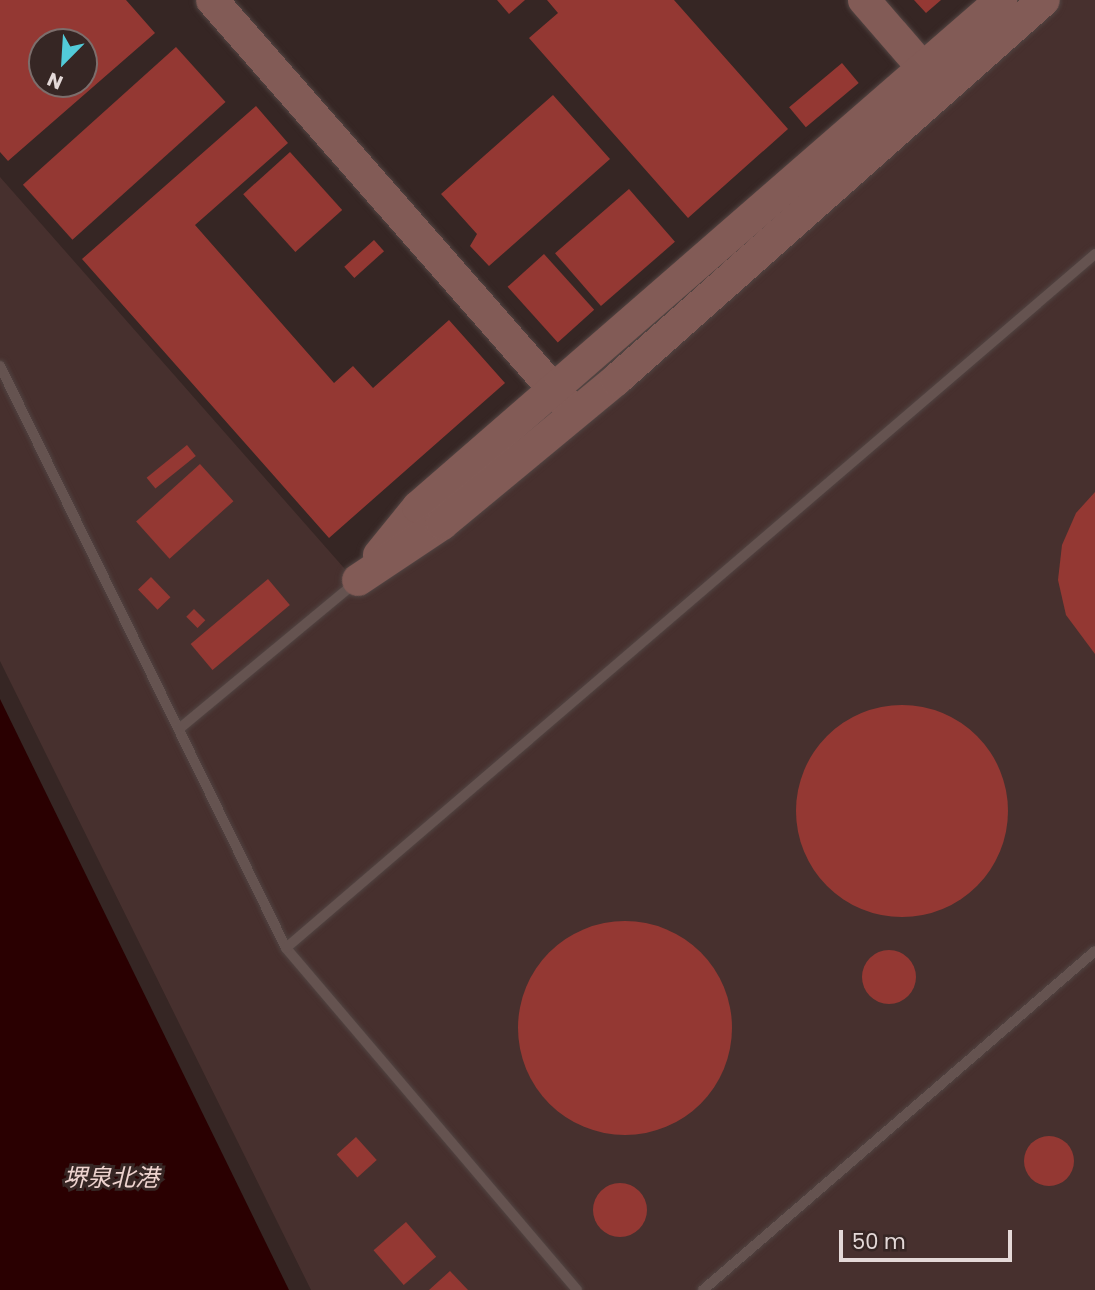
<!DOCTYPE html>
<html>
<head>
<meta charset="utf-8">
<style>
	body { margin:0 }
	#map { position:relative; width:1095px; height:1290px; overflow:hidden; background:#362624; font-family:Poppins,"Noto Sans JP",sans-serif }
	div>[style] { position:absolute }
	.built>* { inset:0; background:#47302e }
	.water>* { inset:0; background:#2a0001 }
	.building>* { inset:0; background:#943833; transform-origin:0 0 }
	.round { border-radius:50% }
	.roads { filter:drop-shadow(0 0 2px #514442) drop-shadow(0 0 2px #514442) }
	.lane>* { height:10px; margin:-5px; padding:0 5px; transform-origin:5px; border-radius:5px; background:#655350 }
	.secondary>* { height:32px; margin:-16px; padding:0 16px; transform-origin:16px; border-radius:16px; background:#825b56 }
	span { translate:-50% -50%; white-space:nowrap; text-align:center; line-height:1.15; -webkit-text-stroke:6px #362624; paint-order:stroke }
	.water-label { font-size:24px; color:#eed3cf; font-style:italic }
	.north { position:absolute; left:28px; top:28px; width:70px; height:70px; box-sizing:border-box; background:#362624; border:2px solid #7c6e6c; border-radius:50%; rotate:204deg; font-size:19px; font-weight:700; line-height:28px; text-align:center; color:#e4d9d8 }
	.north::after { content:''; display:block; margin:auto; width:24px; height:32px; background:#52cbd9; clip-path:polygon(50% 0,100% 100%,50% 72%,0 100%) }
	.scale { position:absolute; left:839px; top:1230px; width:173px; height:32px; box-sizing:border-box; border:4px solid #e4d9d8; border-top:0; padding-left:9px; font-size:21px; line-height:24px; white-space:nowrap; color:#e4d9d8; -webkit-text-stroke:5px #362624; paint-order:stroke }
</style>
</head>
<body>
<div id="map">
	<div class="built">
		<i style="clip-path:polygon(1057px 0,1095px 0,1095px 1290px,311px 1290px,0 661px,0 177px,366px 593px)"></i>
	</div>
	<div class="water">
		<i style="clip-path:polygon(0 699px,289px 1290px,0 1290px)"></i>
	</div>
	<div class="building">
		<i style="clip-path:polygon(evenodd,0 0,126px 0,155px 33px,8px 161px,0 152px,0 0,42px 42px,84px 42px,84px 84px,42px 84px,42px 42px)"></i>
		<i style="clip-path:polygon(497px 0,525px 0,509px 14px)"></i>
		<i style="clip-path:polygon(547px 0,674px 0,788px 129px,688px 218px,529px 38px,558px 13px)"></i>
		<i style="clip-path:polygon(914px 0,941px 0,926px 13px)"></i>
		<i style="left:176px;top:47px;width:74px;height:206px;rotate:48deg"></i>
		<i style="left:842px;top:63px;width:26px;height:69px;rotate:50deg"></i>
		<i style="clip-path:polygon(553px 95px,610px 159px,489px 266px,470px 246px,477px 234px,441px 194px)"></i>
		<i style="clip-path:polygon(256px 106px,288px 143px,195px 225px,334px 383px,353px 366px,373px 388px,449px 320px,505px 383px,329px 538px,82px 259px)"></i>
		<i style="left:290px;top:152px;width:78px;height:63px;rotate:48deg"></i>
		<i style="left:629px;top:189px;width:70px;height:98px;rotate:49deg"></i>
		<i style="left:374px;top:240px;width:15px;height:40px;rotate:48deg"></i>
		<i style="left:544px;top:254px;width:75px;height:49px;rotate:48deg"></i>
		<i style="left:187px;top:445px;width:14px;height:52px;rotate:51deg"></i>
		<i style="left:200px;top:464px;width:50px;height:86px;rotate:48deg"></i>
		<i style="clip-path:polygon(1095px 492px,1095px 654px,1066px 615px,1058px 580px,1062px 545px,1076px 513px)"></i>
		<i style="left:151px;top:577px;width:28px;height:18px;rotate:46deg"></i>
		<i style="left:268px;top:579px;width:34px;height:101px;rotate:50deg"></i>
		<i style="left:194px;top:609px;width:16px;height:11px;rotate:45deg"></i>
		<i class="round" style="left:796px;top:705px;width:212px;height:212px"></i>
		<i class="round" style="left:518px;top:921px;width:214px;height:214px"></i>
		<i class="round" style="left:862px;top:950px;width:54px;height:54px"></i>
		<i class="round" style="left:1024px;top:1136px;width:50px;height:50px"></i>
		<i style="left:356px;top:1137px;width:31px;height:26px;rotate:48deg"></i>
		<i class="round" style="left:593px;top:1183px;width:54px;height:54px"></i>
		<i style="left:406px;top:1222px;width:46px;height:43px;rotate:49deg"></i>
		<i style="clip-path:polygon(450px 1271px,468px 1290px,429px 1290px)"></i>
	</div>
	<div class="roads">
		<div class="lane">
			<i style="left:0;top:366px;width:648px;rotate:63.83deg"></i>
			<i style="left:286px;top:948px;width:449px;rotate:49.6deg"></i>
			<i style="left:179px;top:729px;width:231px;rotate:-39.7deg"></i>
			<i style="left:286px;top:948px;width:1066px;rotate:-40.62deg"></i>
			<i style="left:703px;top:1290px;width:518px;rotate:-40.85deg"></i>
		</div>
		<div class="secondary">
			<i style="left:212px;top:0;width:541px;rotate:48.74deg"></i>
			<i style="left:864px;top:0;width:108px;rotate:49.1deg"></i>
			<i style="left:379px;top:555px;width:62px;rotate:-50.9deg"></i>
			<i style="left:418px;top:507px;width:773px;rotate:-41.01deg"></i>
			<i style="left:358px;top:580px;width:101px;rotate:-33.7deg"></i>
			<i style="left:442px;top:524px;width:226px;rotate:-39.6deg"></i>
			<i style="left:616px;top:380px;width:572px;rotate:-41.6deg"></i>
		</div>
	</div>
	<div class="water-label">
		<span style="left:111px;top:1178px">堺泉北港</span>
	</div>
	<div class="north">N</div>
	<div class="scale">50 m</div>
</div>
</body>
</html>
